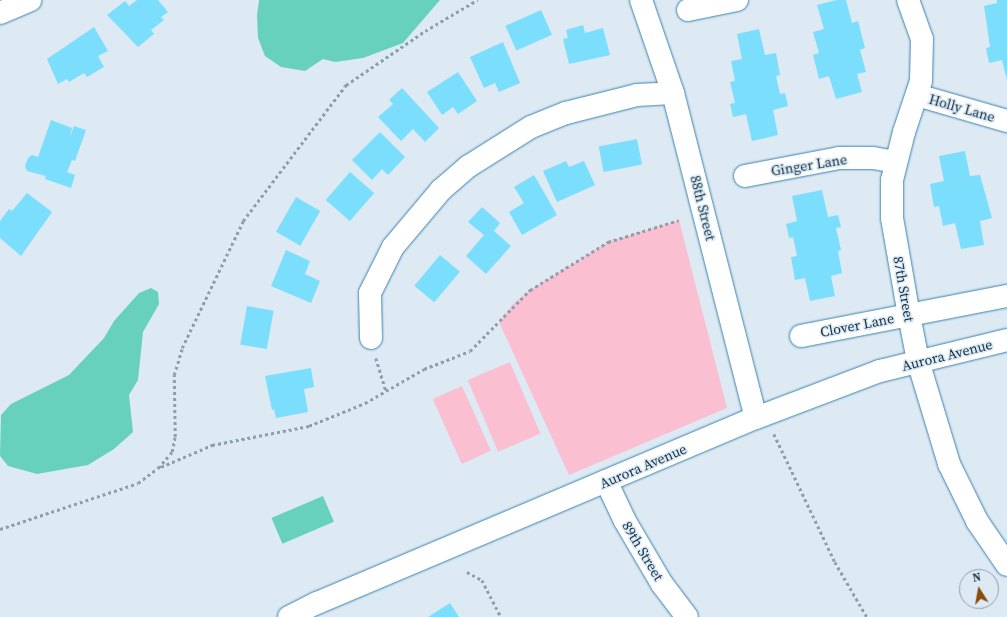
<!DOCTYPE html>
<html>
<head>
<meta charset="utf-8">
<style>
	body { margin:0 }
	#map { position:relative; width:1007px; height:617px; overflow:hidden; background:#ddeaf4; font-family:"Source Serif 4",serif }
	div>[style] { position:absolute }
	.green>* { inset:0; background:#fabfd0; transform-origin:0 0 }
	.water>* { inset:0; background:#68d1be; transform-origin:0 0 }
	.building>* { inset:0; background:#7adefc; transform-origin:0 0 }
	.path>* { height:2.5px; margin-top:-1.25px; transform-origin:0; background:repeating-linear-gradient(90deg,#8b9fac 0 3px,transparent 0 6px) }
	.roads { filter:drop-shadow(0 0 1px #3b82b0) drop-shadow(0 0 1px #3b82b0) }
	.street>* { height:22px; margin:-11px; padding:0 11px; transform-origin:11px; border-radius:11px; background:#fff }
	span { translate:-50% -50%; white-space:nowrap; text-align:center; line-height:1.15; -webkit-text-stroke:3px #ddeaf4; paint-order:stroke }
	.street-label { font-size:14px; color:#143245 }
	.north { position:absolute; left:959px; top:569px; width:40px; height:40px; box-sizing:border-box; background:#ddeaf4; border:1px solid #8da0ae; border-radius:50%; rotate:349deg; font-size:11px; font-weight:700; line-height:16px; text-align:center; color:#143245 }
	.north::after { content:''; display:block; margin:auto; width:14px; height:18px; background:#884c0a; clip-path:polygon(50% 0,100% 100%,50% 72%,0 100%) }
</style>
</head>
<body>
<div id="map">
	<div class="green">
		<i style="clip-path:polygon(679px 220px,727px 408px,569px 475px,499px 322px,513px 304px,530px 290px,608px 242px)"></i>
		<i style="left:510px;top:362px;width:78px;height:46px;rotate:67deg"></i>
		<i style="left:462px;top:386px;width:71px;height:32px;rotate:66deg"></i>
	</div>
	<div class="water">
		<i style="clip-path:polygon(259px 0,440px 0,403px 43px,363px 58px,335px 62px,323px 59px,305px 71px,281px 67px,265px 56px,258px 38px,257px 15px)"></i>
		<i style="clip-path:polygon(151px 288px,158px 292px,159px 304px,143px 332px,138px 380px,129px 395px,133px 432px,114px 449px,88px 465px,37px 474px,8px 466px,0 456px,1px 415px,11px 404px,69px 375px,104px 338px,114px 321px,139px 293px)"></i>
		<i style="left:323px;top:496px;width:28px;height:56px;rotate:67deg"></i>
	</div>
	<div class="building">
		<i style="clip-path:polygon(137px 0,158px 0,168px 12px,161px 17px,164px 20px,151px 30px,154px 34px,138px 47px,107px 15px,125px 1px,129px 6px)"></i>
		<i style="clip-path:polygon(837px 0,846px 0,852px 23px,858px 21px,865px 48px,860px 50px,866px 72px,857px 74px,862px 92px,836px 99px,829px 76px,819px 79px,813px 55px,819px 53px,813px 32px,824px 29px,817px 5px)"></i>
		<i style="clip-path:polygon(997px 0,1007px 0,1007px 80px,1002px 60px,989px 63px,986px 48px,990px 47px,984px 6px,997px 3px)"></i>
		<i style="left:541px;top:10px;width:27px;height:39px;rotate:66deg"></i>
		<i style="clip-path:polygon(583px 25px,585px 33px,603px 28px,610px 55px,569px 64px,563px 39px,568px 38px,566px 30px)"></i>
		<i style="clip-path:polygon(94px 27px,108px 51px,98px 56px,104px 67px,87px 77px,84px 73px,69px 82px,67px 79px,58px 84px,47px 59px)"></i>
		<i style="clip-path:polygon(759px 29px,765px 55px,776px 53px,780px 75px,776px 76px,780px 94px,785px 93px,788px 106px,773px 110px,778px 135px,752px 141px,746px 114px,733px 117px,730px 104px,735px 103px,730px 82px,735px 81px,731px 61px,742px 59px,737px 34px)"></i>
		<i style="clip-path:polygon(503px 42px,520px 83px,499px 92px,495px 83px,484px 88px,470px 57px)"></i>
		<i style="clip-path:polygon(458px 72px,477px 101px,458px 114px,453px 107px,442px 115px,427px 92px)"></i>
		<i style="clip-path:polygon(402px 88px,439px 128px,425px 142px,413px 129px,401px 141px,378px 117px,393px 104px,389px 100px)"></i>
		<i style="clip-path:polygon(51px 120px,72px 128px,70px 137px,74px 126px,86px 130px,75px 161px,72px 160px,67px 172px,75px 175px,71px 188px,45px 179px,46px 176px,27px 171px,25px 166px,28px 158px,32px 155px,38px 157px)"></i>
		<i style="clip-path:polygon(380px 132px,405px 157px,388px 175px,382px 169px,372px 180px,352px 160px)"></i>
		<i style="left:637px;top:139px;width:26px;height:39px;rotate:79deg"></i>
		<i style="clip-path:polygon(965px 151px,970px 176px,980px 175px,992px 218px,980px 221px,984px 245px,961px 249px,955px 223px,943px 226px,939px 206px,934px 207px,930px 184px,944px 181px,939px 156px)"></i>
		<i style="clip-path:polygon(566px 161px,569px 167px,584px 161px,595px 185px,557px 202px,543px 171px)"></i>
		<i style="left:350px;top:172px;width:32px;height:37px;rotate:41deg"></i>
		<i style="clip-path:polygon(534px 175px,557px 215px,522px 235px,509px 212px,524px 203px,514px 187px)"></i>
		<i style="clip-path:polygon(822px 190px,828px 217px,838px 215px,841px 227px,836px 228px,841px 250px,838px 251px,842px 273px,831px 276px,835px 296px,810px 301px,805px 278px,795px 280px,791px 257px,797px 256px,793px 237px,789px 238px,786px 224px,797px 221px,792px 196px)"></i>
		<i style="clip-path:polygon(27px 193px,52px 212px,21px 256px,0 238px,0 221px,9px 209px,12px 211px)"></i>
		<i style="left:296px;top:197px;width:28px;height:40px;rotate:30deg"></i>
		<i style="clip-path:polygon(482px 207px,500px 223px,494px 231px,511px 246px,486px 274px,466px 256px,484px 235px,468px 222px)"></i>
		<i style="clip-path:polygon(286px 250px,310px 261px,305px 274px,320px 281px,311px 303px,271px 286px)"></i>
		<i style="left:440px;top:255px;width:26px;height:40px;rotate:40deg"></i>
		<i style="left:247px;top:306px;width:27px;height:39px;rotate:10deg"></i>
		<i style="clip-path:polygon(311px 368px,314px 387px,304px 389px,308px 412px,276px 418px,274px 409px,272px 410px,265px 376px)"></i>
		<i style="clip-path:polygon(450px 603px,459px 617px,428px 617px)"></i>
	</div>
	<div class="path">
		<i style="left:376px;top:358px;width:34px;rotate:73deg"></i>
		<i style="left:774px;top:434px;width:142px;rotate:64.5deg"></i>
		<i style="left:835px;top:562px;width:64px;rotate:59.8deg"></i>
		<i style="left:161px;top:467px;width:56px;rotate:-23.3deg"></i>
		<i style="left:212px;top:445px;width:99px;rotate:-11.1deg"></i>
		<i style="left:309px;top:426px;width:61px;rotate:-22.3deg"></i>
		<i style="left:365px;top:403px;width:68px;rotate:-30deg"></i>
		<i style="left:424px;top:369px;width:49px;rotate:-21.4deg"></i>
		<i style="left:470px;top:351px;width:86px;rotate:-45.5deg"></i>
		<i style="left:530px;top:290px;width:92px;rotate:-31.6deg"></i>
		<i style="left:608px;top:242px;width:74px;rotate:-17.2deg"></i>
		<i style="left:0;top:529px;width:145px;rotate:-18.4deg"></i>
		<i style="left:138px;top:483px;width:25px;rotate:-37deg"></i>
		<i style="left:158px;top:468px;width:21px;rotate:-49deg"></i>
		<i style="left:172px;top:452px;width:15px;rotate:-79deg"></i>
		<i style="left:175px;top:437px;width:62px;rotate:-90.9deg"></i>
		<i style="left:174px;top:375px;width:28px;rotate:-73deg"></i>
		<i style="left:182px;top:348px;width:141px;rotate:-64.3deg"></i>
		<i style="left:243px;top:221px;width:171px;rotate:-52.9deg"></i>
		<i style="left:346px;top:85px;width:96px;rotate:-34.4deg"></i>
		<i style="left:425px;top:31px;width:61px;rotate:-30.8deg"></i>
		<i style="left:467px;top:572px;width:17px;rotate:28deg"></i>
		<i style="left:482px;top:580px;width:42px;rotate:62.8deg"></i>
	</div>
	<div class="roads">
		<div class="street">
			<i style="left:641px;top:0;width:98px;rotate:71deg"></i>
			<i style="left:673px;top:93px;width:335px;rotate:75.7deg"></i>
			<i style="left:908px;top:0;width:41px;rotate:70.3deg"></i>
			<i style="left:922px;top:39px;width:42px;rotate:91.4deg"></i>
			<i style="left:921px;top:81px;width:54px;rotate:108.4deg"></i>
			<i style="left:904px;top:132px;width:49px;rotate:104deg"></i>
			<i style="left:892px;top:180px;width:38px;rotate:90deg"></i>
			<i style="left:892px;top:218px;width:98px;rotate:80.1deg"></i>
			<i style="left:909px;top:315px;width:47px;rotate:78.9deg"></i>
			<i style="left:918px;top:361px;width:108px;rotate:73.2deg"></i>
			<i style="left:949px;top:464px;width:64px;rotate:63.8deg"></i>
			<i style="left:977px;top:521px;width:53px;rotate:55.7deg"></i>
			<i style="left:688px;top:10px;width:50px;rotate:-11.5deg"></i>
			<i style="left:0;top:13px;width:33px;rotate:-23deg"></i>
			<i style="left:917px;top:95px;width:94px;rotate:16.1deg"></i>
			<i style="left:745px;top:176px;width:96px;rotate:-10.8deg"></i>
			<i style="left:839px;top:158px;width:34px"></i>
			<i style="left:873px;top:158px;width:23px;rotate:10deg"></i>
			<i style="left:801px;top:336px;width:210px;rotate:-11deg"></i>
			<i style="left:371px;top:338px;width:45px;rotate:-91.3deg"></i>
			<i style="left:370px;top:293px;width:51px;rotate:-63.4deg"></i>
			<i style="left:393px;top:247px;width:75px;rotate:-49.9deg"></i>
			<i style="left:441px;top:190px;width:37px;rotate:-41deg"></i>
			<i style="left:469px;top:166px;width:73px;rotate:-32.2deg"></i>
			<i style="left:531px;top:127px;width:38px;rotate:-22deg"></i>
			<i style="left:566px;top:113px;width:73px;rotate:-14.2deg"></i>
			<i style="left:637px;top:95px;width:36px;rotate:-3deg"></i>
			<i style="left:606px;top:481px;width:44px;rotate:64.6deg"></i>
			<i style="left:625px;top:521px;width:73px;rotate:59.6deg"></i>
			<i style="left:662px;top:584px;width:41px;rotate:52.9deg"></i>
			<i style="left:289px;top:617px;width:31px;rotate:-27deg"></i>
			<i style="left:317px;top:603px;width:476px;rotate:-22.9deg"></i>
			<i style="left:756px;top:418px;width:133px;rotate:-20.8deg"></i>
			<i style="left:880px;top:371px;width:131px;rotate:-13.7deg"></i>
		</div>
	</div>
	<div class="street-label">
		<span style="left:962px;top:108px;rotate:16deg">Holly Lane</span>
		<span style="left:809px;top:165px;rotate:-9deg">Ginger Lane</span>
		<span style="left:703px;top:208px;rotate:76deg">88th Street</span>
		<span style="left:904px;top:289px;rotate:80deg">87th Street</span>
		<span style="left:857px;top:325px;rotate:-11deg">Clover Lane</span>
		<span style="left:947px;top:355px;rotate:-14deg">Aurora Avenue</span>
		<span style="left:643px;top:466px;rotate:-23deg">Aurora Avenue</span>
		<span style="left:643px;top:551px;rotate:59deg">89th Street</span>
	</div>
	<div class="north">N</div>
</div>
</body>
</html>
